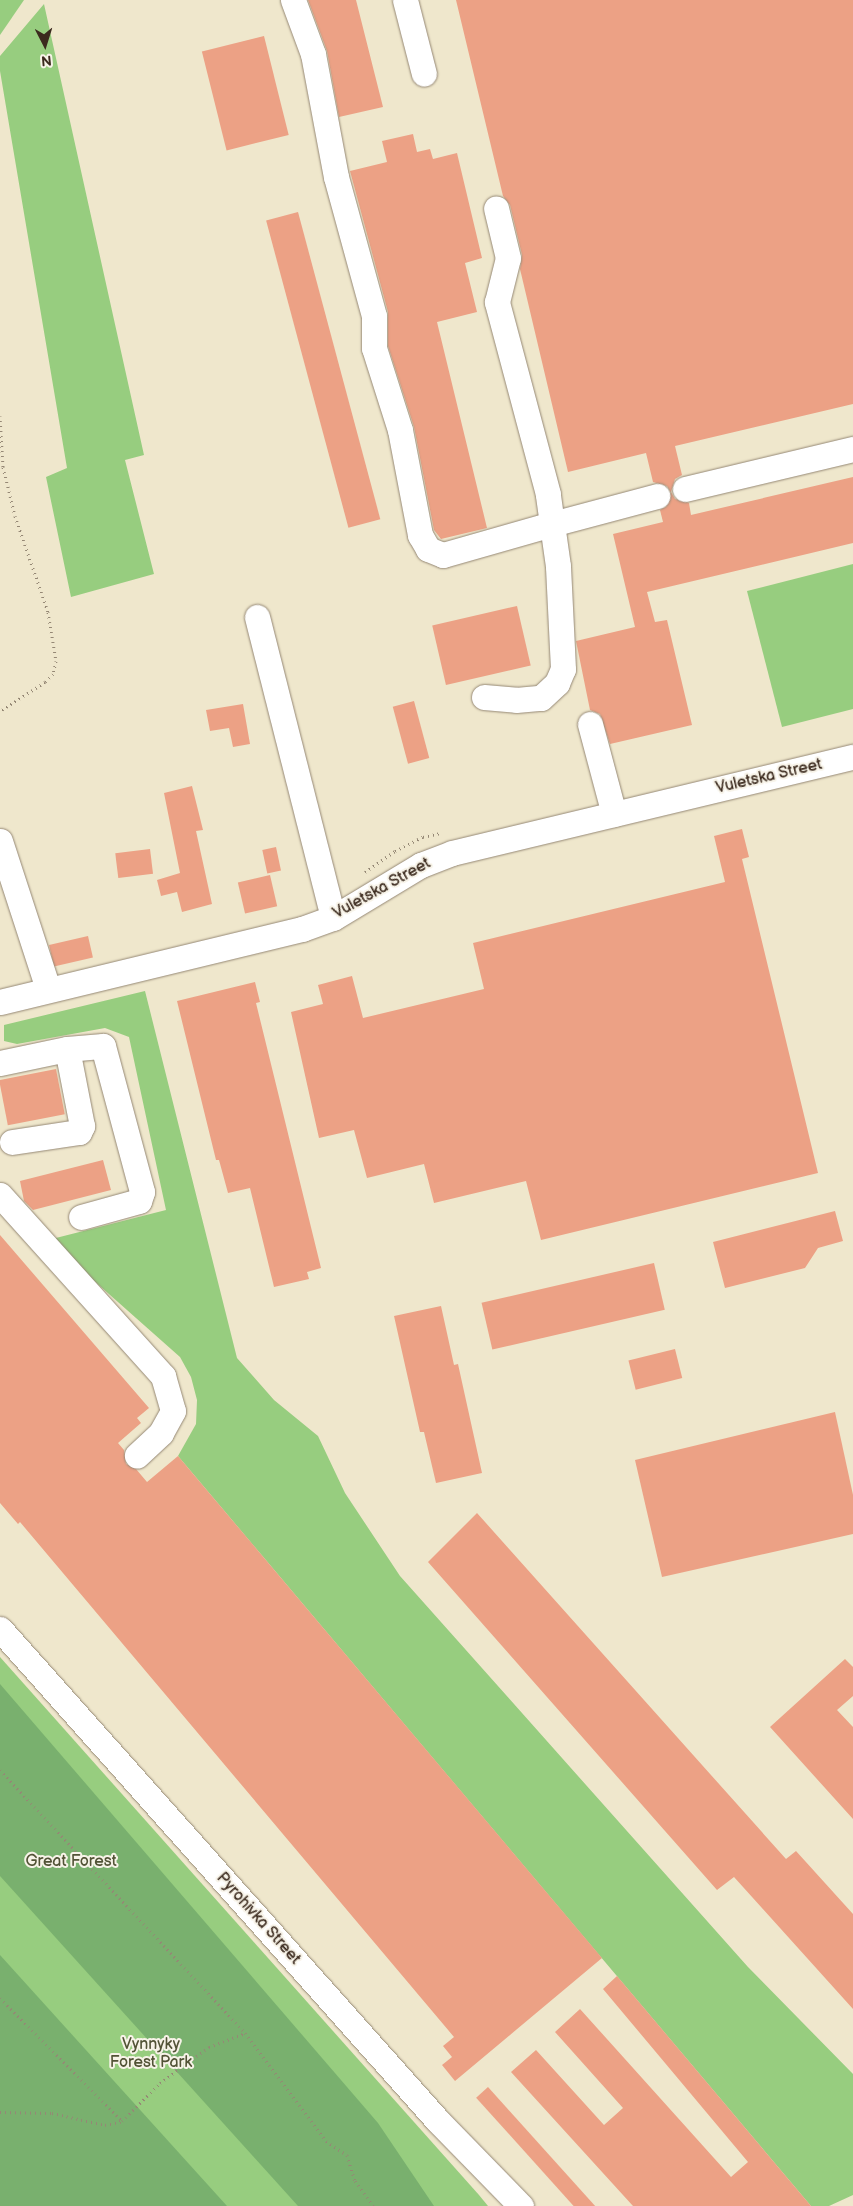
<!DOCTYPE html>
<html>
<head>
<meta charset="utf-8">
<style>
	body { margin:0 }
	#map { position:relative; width:853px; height:2206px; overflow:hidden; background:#efe7cc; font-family:"Balsamiq Sans",sans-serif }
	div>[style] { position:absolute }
	.green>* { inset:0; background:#97cd7f }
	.forest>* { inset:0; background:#79b06e }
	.building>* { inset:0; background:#eca185; transform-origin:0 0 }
	.path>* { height:3px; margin-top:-1.5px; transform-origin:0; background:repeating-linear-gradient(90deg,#958875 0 1px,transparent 0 5px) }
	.roads { filter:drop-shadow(0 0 1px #958875) drop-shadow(0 0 1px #958875) }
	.minor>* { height:25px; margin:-12.5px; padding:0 12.5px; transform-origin:12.5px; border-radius:12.5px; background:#fff }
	span { translate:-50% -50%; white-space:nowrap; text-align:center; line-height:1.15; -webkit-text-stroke:4px #f7f3e8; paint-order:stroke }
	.street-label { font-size:16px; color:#3b2a1e }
	.park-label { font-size:16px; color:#525336 }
	.north { position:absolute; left:20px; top:20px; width:50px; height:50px; -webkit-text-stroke:4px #f7f3e8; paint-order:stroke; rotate:175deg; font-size:14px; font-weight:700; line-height:20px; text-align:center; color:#3b2a1e }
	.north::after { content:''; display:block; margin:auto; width:18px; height:22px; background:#3b2a1e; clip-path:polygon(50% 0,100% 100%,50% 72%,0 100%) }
</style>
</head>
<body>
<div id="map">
	<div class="green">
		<i style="clip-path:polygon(0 0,24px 0,0 35px)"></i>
		<i style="clip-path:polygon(44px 4px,144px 455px,125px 460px,154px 574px,71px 597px,46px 477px,67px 468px,0 71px,0 56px)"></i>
		<i style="clip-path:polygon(853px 564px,853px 709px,782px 727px,747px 591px)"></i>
		<i style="clip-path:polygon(145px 991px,237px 1358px,274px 1400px,318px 1436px,345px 1493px,400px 1576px,748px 1967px,853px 2074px,853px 2195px,829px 2206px,811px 2206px,178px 1456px,196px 1424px,197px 1400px,191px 1377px,180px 1357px,48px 1240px,166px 1210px,129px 1037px,105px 1028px,17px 1044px,4px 1041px,4px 1025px)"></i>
		<i style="clip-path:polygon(0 1657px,479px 2195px,488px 2206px,0 2206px)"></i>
	</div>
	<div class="forest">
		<i style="clip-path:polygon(0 1684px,378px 2123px,434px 2206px,298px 2206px,0 1876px)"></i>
		<i style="clip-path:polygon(0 1955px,227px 2206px,0 2206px)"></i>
	</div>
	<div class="building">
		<i style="clip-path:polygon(308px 0,356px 0,383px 107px,339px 117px,327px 51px)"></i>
		<i style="clip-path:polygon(456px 0,853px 0,853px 404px,675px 446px,682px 475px,675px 479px,671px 492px,675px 499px,689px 503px,691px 515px,853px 477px,853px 543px,647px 592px,655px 622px,667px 620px,692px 725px,610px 744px,600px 714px,590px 710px,576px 641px,635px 627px,613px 534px,663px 522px,660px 510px,667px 506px,671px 493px,667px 486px,653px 482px,646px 453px,568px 472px,520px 269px,522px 255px,510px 205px,503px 196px)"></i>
		<i style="left:264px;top:36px;width:102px;height:64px;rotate:76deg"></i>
		<i style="clip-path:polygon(413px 134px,417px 152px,430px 149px,433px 159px,457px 153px,482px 258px,465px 263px,477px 312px,437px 322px,487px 528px,441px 539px,434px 530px,414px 427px,388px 346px,388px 312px,350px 171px,387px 162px,382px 141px)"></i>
		<i style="left:298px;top:212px;width:318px;height:33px;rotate:75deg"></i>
		<i style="left:517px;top:606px;width:61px;height:87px;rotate:77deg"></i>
		<i style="left:414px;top:701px;width:59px;height:22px;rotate:75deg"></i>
		<i style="clip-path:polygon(243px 704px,250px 744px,233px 747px,229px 728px,210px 731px,206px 710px)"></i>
		<i style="clip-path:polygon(192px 786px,203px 830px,196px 831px,212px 904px,182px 912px,177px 892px,161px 896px,157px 880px,180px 873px,164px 793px)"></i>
		<i style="clip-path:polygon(742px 829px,749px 857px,742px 859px,818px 1173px,541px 1240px,526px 1181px,434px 1203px,424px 1164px,367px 1178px,354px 1130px,319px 1138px,291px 1012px,323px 1004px,318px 985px,352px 976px,363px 1018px,484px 989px,473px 943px,725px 882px,714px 836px)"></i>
		<i style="left:276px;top:847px;width:24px;height:14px;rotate:78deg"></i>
		<i style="left:150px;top:849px;width:25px;height:35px;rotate:83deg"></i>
		<i style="left:270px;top:875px;width:32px;height:33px;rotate:77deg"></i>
		<i style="left:88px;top:936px;width:22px;height:40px;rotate:77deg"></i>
		<i style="clip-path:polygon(255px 982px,260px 1002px,256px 1003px,321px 1268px,307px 1272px,309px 1279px,274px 1287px,250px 1188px,228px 1193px,219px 1160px,216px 1160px,177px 1001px)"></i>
		<i style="left:56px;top:1069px;width:46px;height:58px;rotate:79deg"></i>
		<i style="clip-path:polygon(103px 1160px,111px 1190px,33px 1210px,24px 1201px,20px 1181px)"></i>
		<i style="clip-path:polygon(835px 1211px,843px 1241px,818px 1248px,805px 1268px,725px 1288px,713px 1242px)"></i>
		<i style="clip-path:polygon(0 1235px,149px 1408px,137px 1418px,141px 1423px,118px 1443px,124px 1450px,126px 1464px,136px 1469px,147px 1482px,178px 1456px,602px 1958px,455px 2081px,442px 2065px,452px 2057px,443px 2046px,454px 2037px,20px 1522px,18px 1524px,0 1503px)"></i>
		<i style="left:654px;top:1263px;width:48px;height:177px;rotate:77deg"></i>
		<i style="clip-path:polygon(441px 1306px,454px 1365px,458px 1364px,482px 1473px,436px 1483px,424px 1432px,420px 1432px,394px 1316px)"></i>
		<i style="left:675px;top:1349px;width:30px;height:48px;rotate:76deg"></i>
		<i style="clip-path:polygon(835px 1412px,853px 1495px,853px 1534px,662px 1577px,635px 1460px)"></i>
		<i style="clip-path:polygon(477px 1513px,786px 1859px,796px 1851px,853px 1914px,853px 2009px,734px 1877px,717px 1890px,428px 1562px)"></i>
		<i style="clip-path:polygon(845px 1659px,853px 1667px,853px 1696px,837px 1710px,853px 1727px,853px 1819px,770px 1727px)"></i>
		<i style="clip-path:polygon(617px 1976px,811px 2206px,633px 2206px,511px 2072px,536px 2050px,604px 2125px,623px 2108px,555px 2032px,580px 2009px,731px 2177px,748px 2162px,603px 1989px)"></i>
		<i style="left:488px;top:2087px;width:161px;height:16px;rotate:48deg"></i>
	</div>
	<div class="path">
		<i style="left:0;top:416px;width:51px;rotate:86.6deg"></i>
		<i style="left:3px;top:467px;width:50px;rotate:76.2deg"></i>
		<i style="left:15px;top:516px;width:102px;rotate:71deg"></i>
		<i style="left:48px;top:612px;width:50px;rotate:80.7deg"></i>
		<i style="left:56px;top:661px;width:13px;rotate:103deg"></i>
		<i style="left:53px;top:674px;width:11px;rotate:135deg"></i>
		<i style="left:45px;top:682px;width:54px;rotate:147.2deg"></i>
		<i style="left:365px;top:872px;width:37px;rotate:-35deg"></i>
		<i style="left:395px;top:851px;width:31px;rotate:-27deg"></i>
		<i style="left:423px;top:837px;width:18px;rotate:-13deg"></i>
		<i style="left:0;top:1770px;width:359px;rotate:47deg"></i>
		<i style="left:245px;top:2033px;width:135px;rotate:53.1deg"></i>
		<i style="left:326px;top:2141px;width:25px;rotate:34deg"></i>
		<i style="left:347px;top:2155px;width:27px;rotate:73deg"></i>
		<i style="left:355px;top:2181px;width:31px;rotate:54deg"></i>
		<i style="left:0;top:1998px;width:173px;rotate:45.2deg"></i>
		<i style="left:0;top:2112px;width:52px;rotate:1.1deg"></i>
		<i style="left:52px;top:2113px;width:54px;rotate:12.8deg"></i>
		<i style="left:105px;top:2125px;width:17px;rotate:-13deg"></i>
		<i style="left:122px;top:2121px;width:54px;rotate:-45deg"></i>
		<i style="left:160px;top:2083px;width:61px;rotate:-36.3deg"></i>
		<i style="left:209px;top:2047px;width:39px;rotate:-21deg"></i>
	</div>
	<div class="roads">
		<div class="minor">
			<i style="left:293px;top:0;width:58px;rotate:69.7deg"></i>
			<i style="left:313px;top:54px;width:125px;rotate:79.4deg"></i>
			<i style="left:336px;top:177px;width:144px;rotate:74.7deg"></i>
			<i style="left:374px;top:316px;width:32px;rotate:90deg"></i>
			<i style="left:374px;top:348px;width:86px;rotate:72.4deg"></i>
			<i style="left:400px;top:430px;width:107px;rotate:79.2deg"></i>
			<i style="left:420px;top:535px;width:16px;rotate:60deg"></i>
			<i style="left:428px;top:549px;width:16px;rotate:22deg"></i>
			<i style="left:443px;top:555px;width:113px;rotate:-15.9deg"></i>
			<i style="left:552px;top:524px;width:30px;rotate:-98deg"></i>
			<i style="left:548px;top:494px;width:199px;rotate:-104.9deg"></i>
			<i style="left:497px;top:302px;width:45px;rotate:-76deg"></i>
			<i style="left:508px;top:258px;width:51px;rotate:-103.5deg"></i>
			<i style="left:405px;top:0;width:76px;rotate:75.6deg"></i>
			<i style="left:685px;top:489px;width:173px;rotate:-13.4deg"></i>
			<i style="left:257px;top:617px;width:310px;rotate:75.8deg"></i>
			<i style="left:484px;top:697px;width:32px;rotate:5deg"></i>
			<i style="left:516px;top:700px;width:25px;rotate:-5deg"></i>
			<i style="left:541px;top:698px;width:22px;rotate:-43deg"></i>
			<i style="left:557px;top:683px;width:15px;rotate:-67deg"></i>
			<i style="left:563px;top:669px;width:103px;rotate:-92.8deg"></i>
			<i style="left:558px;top:566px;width:42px;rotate:-98.1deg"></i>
			<i style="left:552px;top:524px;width:109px;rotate:-14.9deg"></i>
			<i style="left:590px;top:724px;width:93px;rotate:75.1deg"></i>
			<i style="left:0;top:841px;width:156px;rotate:72deg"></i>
			<i style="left:0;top:1002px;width:311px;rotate:-13.6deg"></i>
			<i style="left:302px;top:929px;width:33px;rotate:-20deg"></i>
			<i style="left:333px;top:918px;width:103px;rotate:-31.1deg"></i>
			<i style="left:421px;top:865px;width:33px;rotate:-21deg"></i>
			<i style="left:452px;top:853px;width:412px;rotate:-13.5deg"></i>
			<i style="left:0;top:1063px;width:68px;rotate:-11.8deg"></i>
			<i style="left:67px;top:1049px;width:36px;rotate:-5deg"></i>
			<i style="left:103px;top:1046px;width:151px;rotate:75deg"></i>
			<i style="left:142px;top:1192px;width:9px;rotate:108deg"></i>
			<i style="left:139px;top:1201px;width:60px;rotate:164.6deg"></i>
			<i style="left:12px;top:1142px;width:68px;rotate:-8.5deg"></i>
			<i style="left:79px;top:1132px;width:7px;rotate:-63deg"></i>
			<i style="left:82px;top:1126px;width:78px;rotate:-101deg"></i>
			<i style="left:0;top:1195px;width:244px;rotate:48deg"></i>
			<i style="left:163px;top:1376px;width:36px;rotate:74deg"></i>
			<i style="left:173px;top:1411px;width:25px;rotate:119deg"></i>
			<i style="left:161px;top:1433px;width:33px;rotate:137deg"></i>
			<i style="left:0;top:1629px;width:659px;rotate:48.32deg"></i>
			<i style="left:438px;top:2121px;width:119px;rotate:45.7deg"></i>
		</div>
	</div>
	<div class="street-label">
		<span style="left:769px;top:777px;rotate:-13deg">Vuletska Street</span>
		<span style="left:382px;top:889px;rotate:-29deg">Vuletska Street</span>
		<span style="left:258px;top:1919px;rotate:48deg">Pyrohivka Street</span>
	</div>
	<div class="park-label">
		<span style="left:71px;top:1862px">Great Forest</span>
		<span style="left:151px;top:2054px">Vynnyky<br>Forest Park</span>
	</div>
	<div class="north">N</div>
</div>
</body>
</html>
